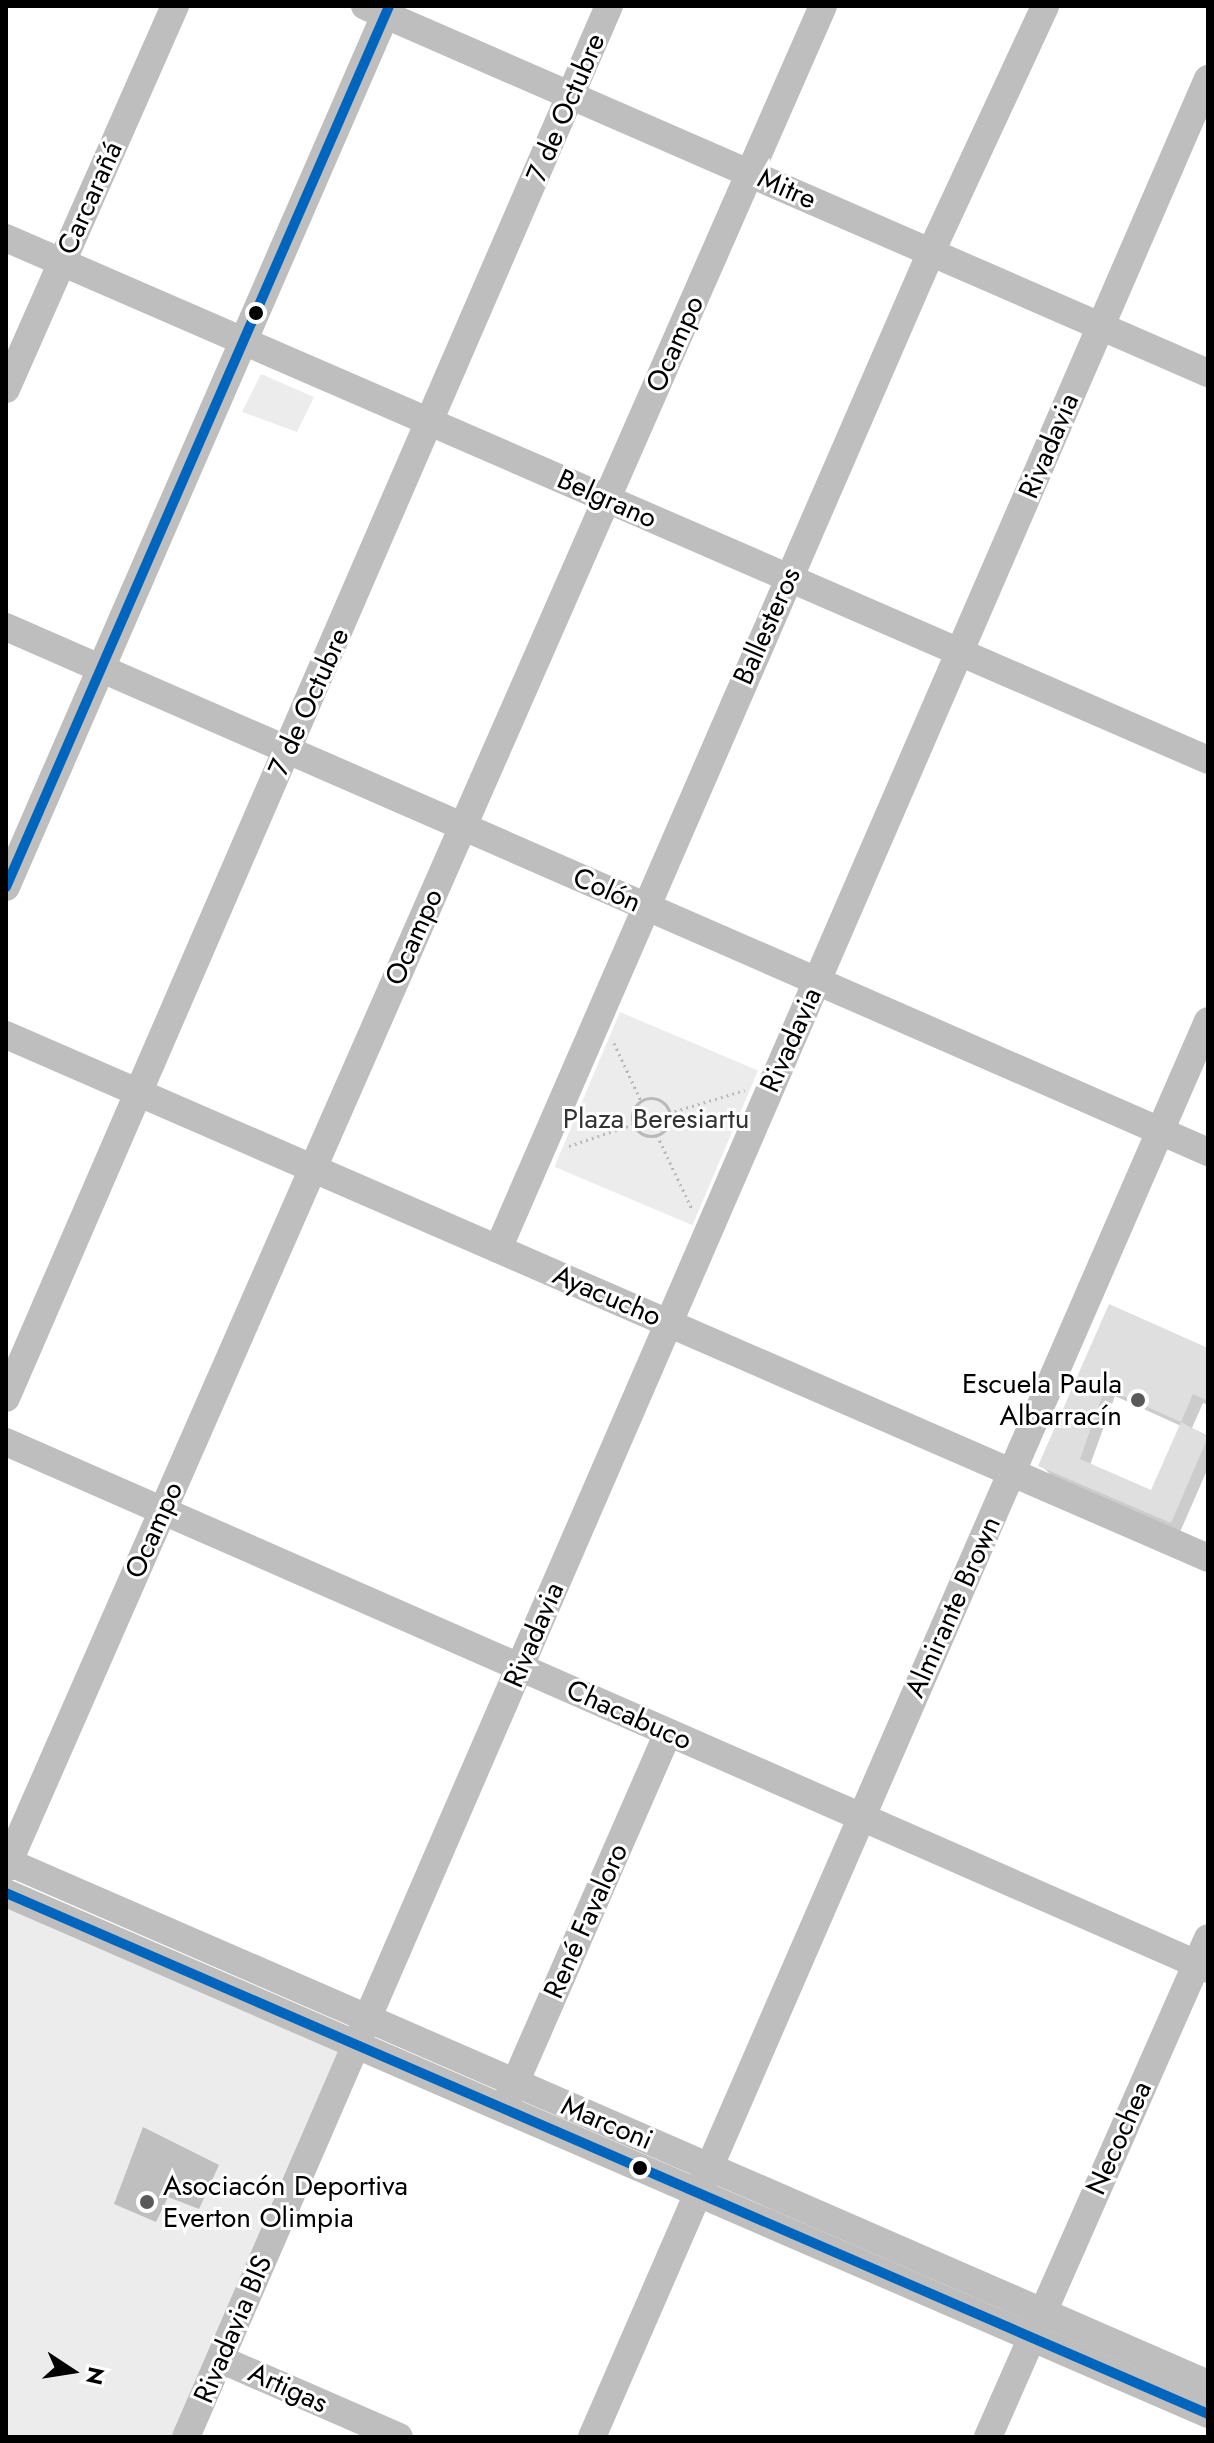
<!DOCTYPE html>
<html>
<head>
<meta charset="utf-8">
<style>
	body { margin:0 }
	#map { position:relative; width:1214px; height:2443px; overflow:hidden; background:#fff; font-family:Jost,sans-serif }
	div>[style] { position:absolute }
	.green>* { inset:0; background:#ececec; transform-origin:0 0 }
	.water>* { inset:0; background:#bfbfbf }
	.shadow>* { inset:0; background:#0003 }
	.building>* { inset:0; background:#dfdfdf }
	.path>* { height:3px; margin-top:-1.5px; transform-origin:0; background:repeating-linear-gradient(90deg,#b9b9b9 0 2px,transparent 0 6px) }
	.path>.ring { margin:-1.5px; padding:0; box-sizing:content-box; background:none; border:3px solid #b9b9b9; border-radius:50% }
	.minor>* { height:28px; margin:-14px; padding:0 14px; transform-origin:14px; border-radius:14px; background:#bebebe }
	.bus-1>* { height:10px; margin:-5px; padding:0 5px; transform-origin:5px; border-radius:5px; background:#0065bd }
	.dots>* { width:22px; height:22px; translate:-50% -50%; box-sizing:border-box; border:4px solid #fff; border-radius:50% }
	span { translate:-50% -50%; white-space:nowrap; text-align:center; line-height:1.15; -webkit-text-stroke:6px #fff; paint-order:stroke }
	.street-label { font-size:28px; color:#000 }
	.park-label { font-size:28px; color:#333 }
	.poi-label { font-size:28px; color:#000 }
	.right { translate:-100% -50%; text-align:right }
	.left { translate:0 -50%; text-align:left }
	.frame { position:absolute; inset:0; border:8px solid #000; pointer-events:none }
	.north { position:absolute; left:32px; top:2331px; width:80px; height:80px; -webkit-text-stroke:6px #fff; paint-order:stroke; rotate:102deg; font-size:22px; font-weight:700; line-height:32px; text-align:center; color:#000 }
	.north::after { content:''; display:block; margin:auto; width:28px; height:36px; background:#000; clip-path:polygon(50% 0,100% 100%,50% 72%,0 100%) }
</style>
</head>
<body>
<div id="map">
	<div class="green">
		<i style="clip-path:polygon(261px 374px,314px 397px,297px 432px,242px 412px)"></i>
		<i style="left:620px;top:1012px;width:150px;height:168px;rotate:23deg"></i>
		<i style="clip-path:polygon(6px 1893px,356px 2045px,186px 2437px,6px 2437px)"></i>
	</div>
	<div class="water">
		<i style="clip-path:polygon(143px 2127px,219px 2165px,199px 2209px,168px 2197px,156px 2222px,114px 2204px)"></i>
	</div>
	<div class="shadow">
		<i style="clip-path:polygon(evenodd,1110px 1307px,1208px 1350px,1208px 1405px,1203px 1403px,1192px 1428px,1208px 1436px,1208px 1468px,1180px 1532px,1051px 1475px,1041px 1465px,1110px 1307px,1115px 1396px,1181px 1426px,1152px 1493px,1090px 1465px,1115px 1396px)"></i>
	</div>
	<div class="building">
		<i style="clip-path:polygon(evenodd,1109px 1304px,1208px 1348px,1208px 1401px,1193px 1394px,1181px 1422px,1208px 1437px,1171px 1523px,1038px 1466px,1109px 1304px,1105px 1388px,1181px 1422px,1151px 1490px,1080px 1459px,1105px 1388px)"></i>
	</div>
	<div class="path">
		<i style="left:614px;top:1043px;width:64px;rotate:65deg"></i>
		<i class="ring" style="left:632px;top:1098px;width:35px;height:35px"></i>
		<i style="left:669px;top:1113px;width:79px;rotate:-16.8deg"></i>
		<i style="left:657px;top:1135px;width:84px;rotate:64.7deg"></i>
		<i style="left:569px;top:1146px;width:69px;rotate:-18.7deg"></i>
	</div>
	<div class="minor">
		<i style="left:365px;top:6px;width:919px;rotate:23.53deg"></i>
		<i style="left:6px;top:238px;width:1310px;rotate:23.47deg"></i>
		<i style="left:6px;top:389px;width:419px;rotate:-66.2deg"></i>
		<i style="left:6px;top:627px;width:1312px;rotate:23.59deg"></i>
		<i style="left:6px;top:887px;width:961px;rotate:-66.5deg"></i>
		<i style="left:6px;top:1035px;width:1311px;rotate:23.51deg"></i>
		<i style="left:498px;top:1249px;width:1087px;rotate:-66.52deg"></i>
		<i style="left:931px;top:252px;width:271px;rotate:-65.1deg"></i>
		<i style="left:6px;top:1398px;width:1517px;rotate:-66.58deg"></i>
		<i style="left:6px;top:1442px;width:1312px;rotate:23.67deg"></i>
		<i style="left:6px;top:1861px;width:1311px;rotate:23.51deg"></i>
		<i style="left:6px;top:1868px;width:2033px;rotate:-66.31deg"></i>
		<i style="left:6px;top:1893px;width:1310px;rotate:23.43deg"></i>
		<i style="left:508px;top:2099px;width:399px;rotate:-66.4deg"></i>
		<i style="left:220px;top:2359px;width:195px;rotate:23.5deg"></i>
		<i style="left:186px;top:2437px;width:2570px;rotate:-66.57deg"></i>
		<i style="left:592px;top:2437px;width:1544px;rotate:-66.49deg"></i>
		<i style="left:988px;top:2437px;width:545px;rotate:-66.21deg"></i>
	</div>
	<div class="bus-1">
		<i style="left:6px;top:887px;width:961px;rotate:-66.5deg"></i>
		<i style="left:6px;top:1893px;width:1310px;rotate:23.43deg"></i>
	</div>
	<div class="dots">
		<i style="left:256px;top:313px;background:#000"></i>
		<i style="left:1138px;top:1400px;background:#595959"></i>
		<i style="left:640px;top:2168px;background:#000"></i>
		<i style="left:147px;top:2202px;background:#595959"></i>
	</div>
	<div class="street-label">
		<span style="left:566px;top:108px;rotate:-67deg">7 de Octubre</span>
		<span style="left:787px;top:189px;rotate:24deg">Mitre</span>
		<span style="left:90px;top:198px;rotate:-66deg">Carcarañá</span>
		<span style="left:675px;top:344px;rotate:-66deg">Ocampo</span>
		<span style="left:1049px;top:446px;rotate:-67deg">Rivadavia</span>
		<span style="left:607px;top:499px;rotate:24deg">Belgrano</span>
		<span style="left:767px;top:626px;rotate:-66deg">Ballesteros</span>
		<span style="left:309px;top:702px;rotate:-66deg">7 de Octubre</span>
		<span style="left:607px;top:890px;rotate:24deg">Colón</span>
		<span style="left:414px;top:937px;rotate:-66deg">Ocampo</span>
		<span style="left:791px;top:1040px;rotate:-66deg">Rivadavia</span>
		<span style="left:607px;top:1296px;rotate:23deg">Ayacucho</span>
		<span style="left:154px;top:1530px;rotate:-66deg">Ocampo</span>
		<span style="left:953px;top:1607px;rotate:-66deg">Almirante Brown</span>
		<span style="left:534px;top:1635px;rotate:-67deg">Rivadavia</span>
		<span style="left:629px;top:1715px;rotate:24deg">Chacabuco</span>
		<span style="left:586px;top:1921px;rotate:-66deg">René Favaloro</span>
		<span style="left:607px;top:2123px;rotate:23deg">Marconi</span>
		<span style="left:1119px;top:2138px;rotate:-66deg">Necochea</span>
		<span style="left:233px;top:2329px;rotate:-67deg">Rivadavia BIS</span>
		<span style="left:288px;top:2388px;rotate:24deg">Artigas</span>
	</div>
	<div class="park-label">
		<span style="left:656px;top:1119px">Plaza Beresiartu</span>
	</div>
	<div class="poi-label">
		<span class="right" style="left:1122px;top:1400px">Escuela Paula<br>Albarracín</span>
		<span class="left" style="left:163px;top:2202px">Asociacón Deportiva<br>Everton Olimpia</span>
	</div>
	<div class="frame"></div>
	<div class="north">N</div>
</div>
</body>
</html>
